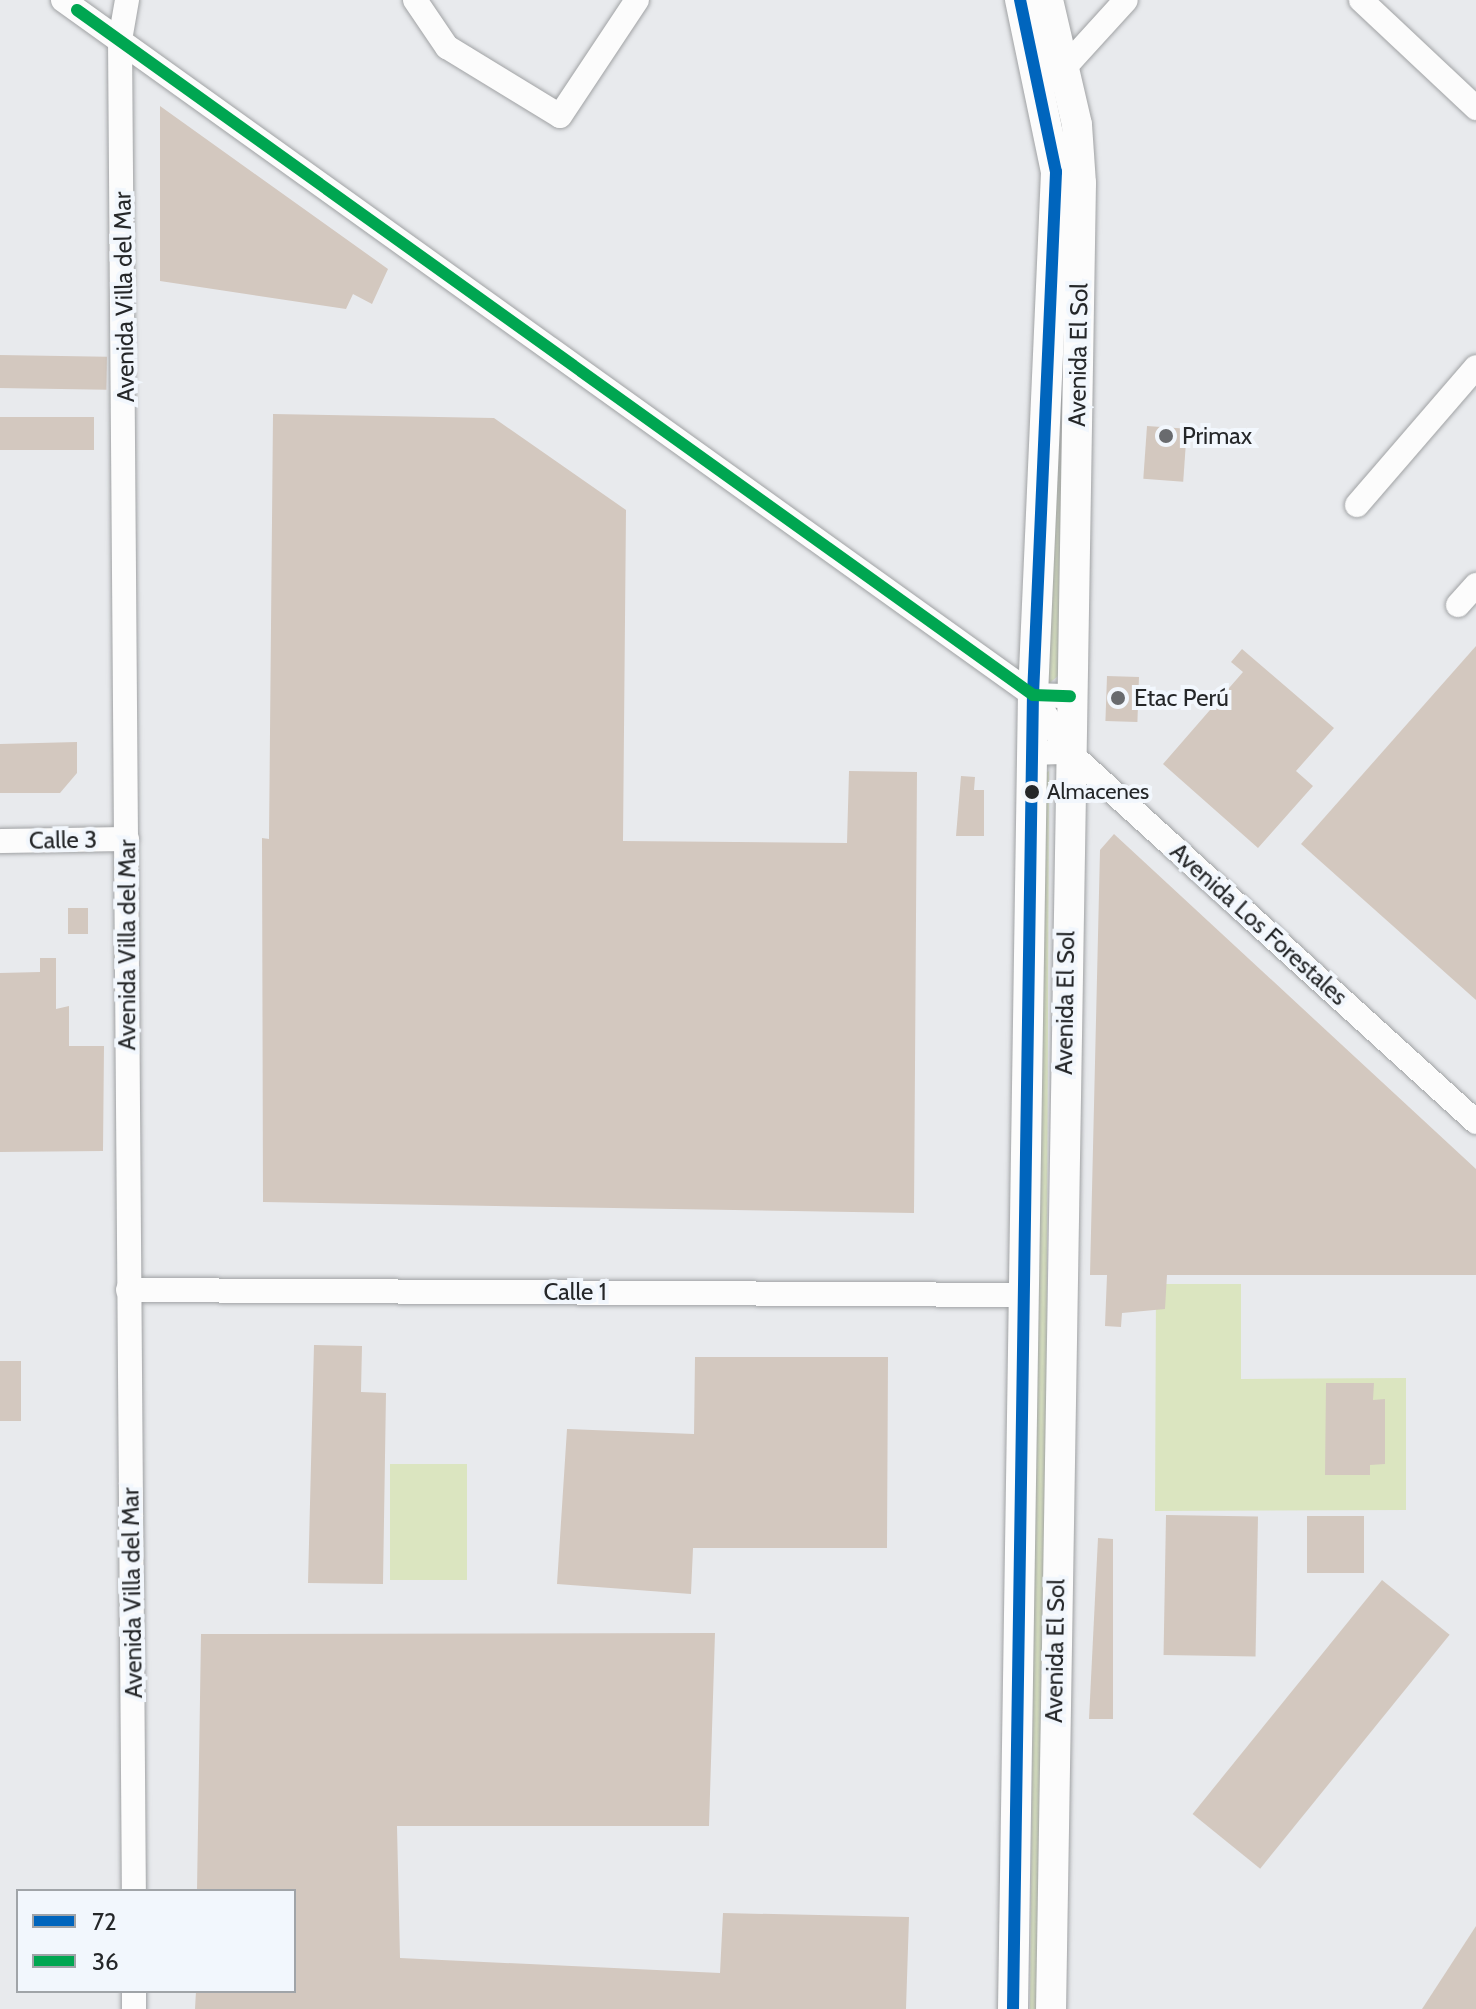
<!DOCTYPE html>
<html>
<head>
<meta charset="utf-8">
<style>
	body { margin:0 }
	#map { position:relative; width:1476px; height:2009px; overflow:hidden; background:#e8eaed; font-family:Cabin,sans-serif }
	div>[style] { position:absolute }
	.green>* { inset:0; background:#dbe5c0; transform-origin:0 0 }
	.building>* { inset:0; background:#d3c8bf; transform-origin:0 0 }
	.roads { filter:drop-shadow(0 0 2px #a0a2a4) drop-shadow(0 0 2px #a0a2a4) }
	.minor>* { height:24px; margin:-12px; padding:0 12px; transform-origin:12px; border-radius:12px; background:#fcfcfc }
	.major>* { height:30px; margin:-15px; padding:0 15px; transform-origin:15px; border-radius:15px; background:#fcfcfc }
	.bus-1>* { height:12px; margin:-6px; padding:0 6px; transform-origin:6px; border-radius:6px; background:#0065bd }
	.bus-2>* { height:12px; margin:-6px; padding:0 6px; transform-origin:6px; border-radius:6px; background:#00a651 }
	.dots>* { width:22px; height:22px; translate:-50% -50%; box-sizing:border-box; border:4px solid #f2f7fd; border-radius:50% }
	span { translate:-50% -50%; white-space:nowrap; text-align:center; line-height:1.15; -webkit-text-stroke:8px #f2f7fd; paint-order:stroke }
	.bus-label { font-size:22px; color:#252729 }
	.left { translate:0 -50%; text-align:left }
	.street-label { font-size:24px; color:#252729 }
	.poi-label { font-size:24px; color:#252729 }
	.legend { position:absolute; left:16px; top:1889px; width:280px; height:104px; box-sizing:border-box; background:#f2f7fd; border:2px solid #a0a4a8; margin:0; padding:10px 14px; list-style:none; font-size:24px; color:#252729 }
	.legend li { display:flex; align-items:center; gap:16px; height:40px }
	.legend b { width:40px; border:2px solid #a0a4a8 }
</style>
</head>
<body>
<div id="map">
	<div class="green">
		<i style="clip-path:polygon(1070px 163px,1058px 676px,1047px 685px)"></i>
		<i style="clip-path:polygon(1049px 771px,1044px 2009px,1030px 2009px,1041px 776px)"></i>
		<i style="clip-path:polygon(1156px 1284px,1241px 1284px,1241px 1379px,1406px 1378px,1406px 1510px,1155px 1511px)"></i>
		<i style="left:390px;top:1464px;width:77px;height:116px"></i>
	</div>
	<div class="building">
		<i style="clip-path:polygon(160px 106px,388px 269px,372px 304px,353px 294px,346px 309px,160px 281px)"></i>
		<i style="left:0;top:355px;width:107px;height:33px;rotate:1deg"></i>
		<i style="clip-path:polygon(273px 414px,494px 418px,626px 510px,623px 841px,847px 843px,849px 771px,917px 772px,914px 1213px,263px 1202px,262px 838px,269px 839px)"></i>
		<i style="left:0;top:417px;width:94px;height:33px"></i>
		<i style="left:1147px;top:426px;width:40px;height:53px;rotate:4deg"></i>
		<i style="clip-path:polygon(1476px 646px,1476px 1000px,1301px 844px)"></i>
		<i style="clip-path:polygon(1242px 649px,1334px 728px,1296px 771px,1313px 786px,1258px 848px,1163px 764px,1243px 672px,1231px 662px)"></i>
		<i style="left:1107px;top:676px;width:32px;height:45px;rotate:2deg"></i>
		<i style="clip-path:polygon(77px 742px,77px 773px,60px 793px,0 793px,0 744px)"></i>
		<i style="clip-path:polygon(961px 776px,975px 777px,974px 790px,984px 790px,984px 836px,956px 836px)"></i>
		<i style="clip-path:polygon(1114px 834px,1476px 1169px,1476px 1275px,1167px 1275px,1165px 1309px,1122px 1313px,1121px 1327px,1105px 1326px,1107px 1275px,1090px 1275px,1100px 850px)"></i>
		<i style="left:68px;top:908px;width:20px;height:26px"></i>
		<i style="clip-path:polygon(40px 958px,56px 958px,56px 1009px,69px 1006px,69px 1046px,104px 1046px,103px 1151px,0 1152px,0 973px,40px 972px)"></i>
		<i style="clip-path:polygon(314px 1345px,362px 1346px,361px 1392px,386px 1393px,383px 1584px,308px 1583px)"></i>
		<i style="clip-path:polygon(695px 1357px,888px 1357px,887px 1548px,693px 1548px,691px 1594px,557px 1584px,567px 1429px,694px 1434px)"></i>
		<i style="left:0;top:1361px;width:21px;height:60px"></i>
		<i style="clip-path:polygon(1326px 1383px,1374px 1383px,1373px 1400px,1385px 1399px,1385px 1464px,1370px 1465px,1370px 1475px,1325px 1475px)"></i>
		<i style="left:1166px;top:1515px;width:92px;height:140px;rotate:1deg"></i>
		<i style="left:1364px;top:1516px;width:57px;height:57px;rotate:90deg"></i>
		<i style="clip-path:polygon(1098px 1538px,1113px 1539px,1113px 1719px,1089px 1719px)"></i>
		<i style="left:1382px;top:1580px;width:87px;height:301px;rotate:39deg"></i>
		<i style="clip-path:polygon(715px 1633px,709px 1826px,397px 1826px,400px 1958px,720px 1973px,723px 1913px,909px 1917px,906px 2009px,195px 2009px,196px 1991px,294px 1991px,294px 1891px,197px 1891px,201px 1634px)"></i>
		<i style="clip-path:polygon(1476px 1926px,1476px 2009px,1422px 2009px)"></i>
	</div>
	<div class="roads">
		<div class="minor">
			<i style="left:63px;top:0;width:1193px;rotate:35.62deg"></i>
			<i style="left:1033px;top:695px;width:37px;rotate:2deg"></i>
			<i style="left:127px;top:0;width:41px;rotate:99.9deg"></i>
			<i style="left:120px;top:40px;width:1851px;rotate:89.57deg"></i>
			<i style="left:415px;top:0;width:57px;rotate:55.8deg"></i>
			<i style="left:447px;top:47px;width:132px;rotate:31.4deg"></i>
			<i style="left:560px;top:116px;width:139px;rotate:-56.4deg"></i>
			<i style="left:1361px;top:0;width:158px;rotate:43.2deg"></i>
			<i style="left:1055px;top:78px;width:105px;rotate:-47.7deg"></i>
			<i style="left:1357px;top:505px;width:182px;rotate:-49.2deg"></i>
			<i style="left:1458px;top:605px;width:27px;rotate:-48deg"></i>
			<i style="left:1033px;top:695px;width:67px;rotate:57.7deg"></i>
			<i style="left:1032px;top:753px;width:37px;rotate:-2deg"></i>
			<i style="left:1069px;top:752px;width:550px;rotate:42.27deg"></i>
			<i style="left:0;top:841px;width:127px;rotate:-0.9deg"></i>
			<i style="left:128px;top:1290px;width:894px;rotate:0.32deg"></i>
			<i style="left:134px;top:1991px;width:18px;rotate:90deg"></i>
		</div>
		<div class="major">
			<i style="left:1048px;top:0;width:128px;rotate:76.9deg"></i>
			<i style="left:1077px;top:125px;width:58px;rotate:86.1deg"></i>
			<i style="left:1081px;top:183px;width:1826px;rotate:90.94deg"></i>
			<i style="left:1013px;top:2009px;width:1314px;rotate:-89.13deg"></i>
			<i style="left:1033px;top:695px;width:524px;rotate:-87.48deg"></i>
			<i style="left:1056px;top:172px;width:176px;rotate:-101.8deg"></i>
		</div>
	</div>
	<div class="bus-1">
		<i style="left:1013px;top:2009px;width:1314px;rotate:-89.13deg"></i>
		<i style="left:1033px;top:695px;width:524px;rotate:-87.48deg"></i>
		<i style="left:1056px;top:172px;width:176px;rotate:-101.8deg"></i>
	</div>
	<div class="bus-2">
		<i style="left:77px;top:10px;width:1176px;rotate:35.62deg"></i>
		<i style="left:1033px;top:695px;width:37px;rotate:2deg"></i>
	</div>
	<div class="dots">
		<i style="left:1166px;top:436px;background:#696b6e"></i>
		<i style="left:1118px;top:698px;background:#696b6e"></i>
		<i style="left:1032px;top:792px;background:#252729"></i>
	</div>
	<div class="bus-label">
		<span class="left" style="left:1047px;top:792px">Almacenes</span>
	</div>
	<div class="street-label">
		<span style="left:124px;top:297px;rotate:-91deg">Avenida Villa del Mar</span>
		<span style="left:1078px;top:355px;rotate:-89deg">Avenida El Sol</span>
		<span style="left:63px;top:840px;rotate:-1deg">Calle 3</span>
		<span style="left:1259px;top:924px;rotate:42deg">Avenida Los Forestales</span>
		<span style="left:127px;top:945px;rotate:-90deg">Avenida Villa del Mar</span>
		<span style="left:1065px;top:1003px;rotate:-89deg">Avenida El Sol</span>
		<span style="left:575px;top:1292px">Calle 1</span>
		<span style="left:132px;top:1593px;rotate:-91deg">Avenida Villa del Mar</span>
		<span style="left:1055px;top:1651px;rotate:-89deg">Avenida El Sol</span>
	</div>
	<div class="poi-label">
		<span class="left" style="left:1182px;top:436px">Primax</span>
		<span class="left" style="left:1134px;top:698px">Etac Perú</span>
	</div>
	<ul class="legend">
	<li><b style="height:10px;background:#0065bd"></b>72</li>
	<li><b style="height:10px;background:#00a651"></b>36</li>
	</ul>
</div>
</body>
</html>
